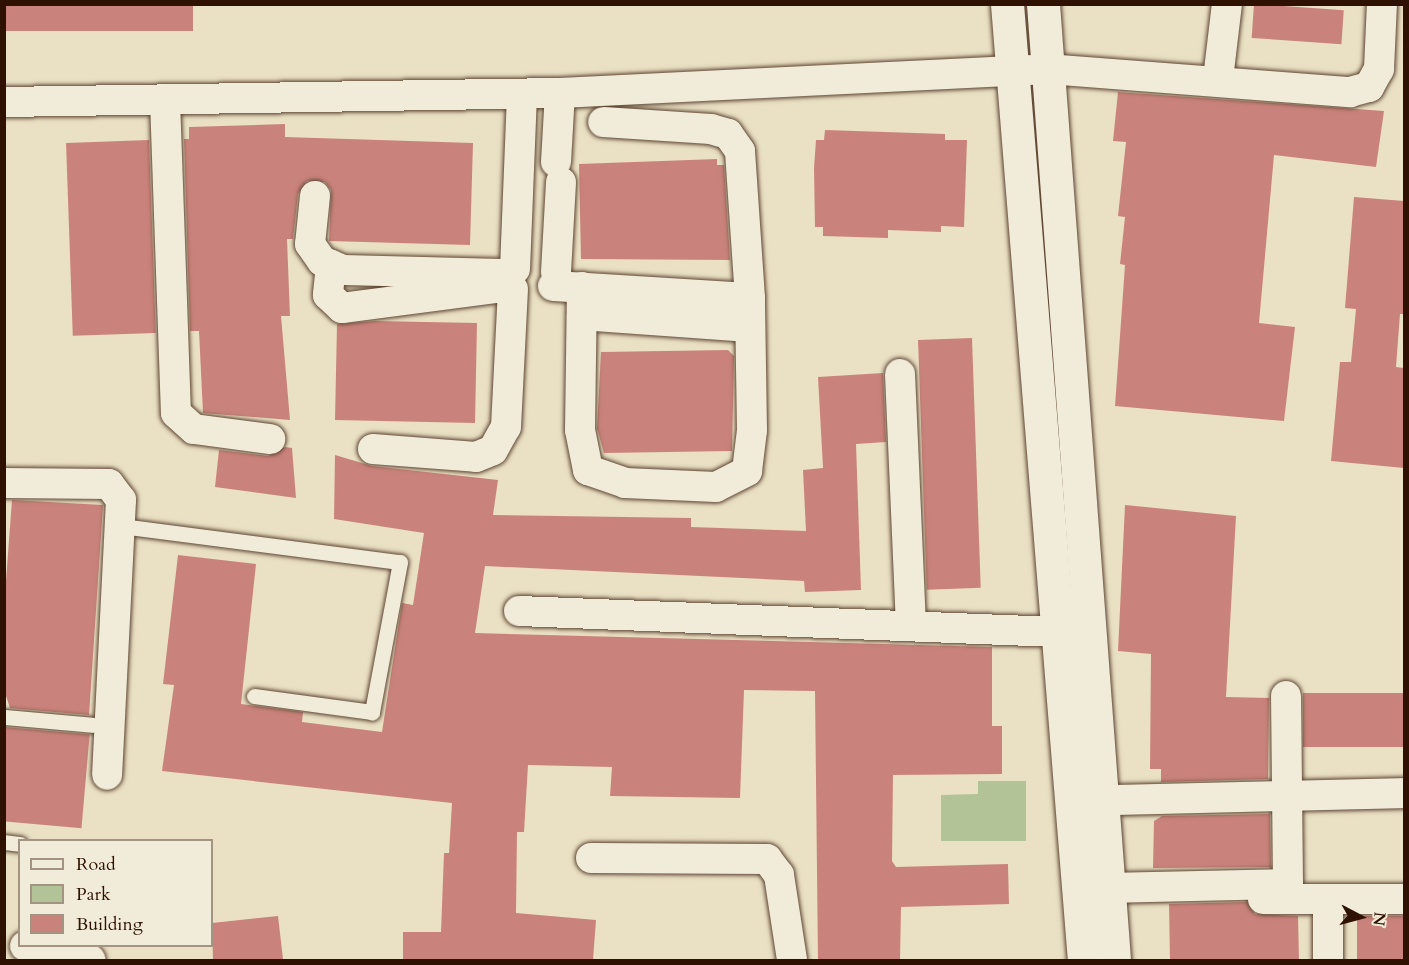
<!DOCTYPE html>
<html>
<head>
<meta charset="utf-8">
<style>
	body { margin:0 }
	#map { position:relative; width:1409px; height:965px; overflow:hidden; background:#eae0c4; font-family:Cardo,serif }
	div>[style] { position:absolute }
	.green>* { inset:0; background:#b2c398 }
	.building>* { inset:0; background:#ca837c; transform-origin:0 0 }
	.roads { filter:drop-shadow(0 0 2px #5d4531) drop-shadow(0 0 2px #5d4531) }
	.lane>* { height:15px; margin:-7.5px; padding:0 7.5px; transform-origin:7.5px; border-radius:7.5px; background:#f1ebd9 }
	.street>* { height:30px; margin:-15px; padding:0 15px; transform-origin:15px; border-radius:15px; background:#f1ebd9 }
	.secondary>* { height:33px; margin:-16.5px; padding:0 16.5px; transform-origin:16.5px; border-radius:16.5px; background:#f1ebd9 }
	span { translate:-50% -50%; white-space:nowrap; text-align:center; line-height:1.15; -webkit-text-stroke:5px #f1ebd9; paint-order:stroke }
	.frame { position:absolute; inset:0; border:6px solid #2e1100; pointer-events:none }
	.legend { position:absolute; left:18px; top:839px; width:195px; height:108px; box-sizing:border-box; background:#f1ebd9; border:2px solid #a39482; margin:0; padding:8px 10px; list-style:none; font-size:18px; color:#2e1100 }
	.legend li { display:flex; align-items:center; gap:12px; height:30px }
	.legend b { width:30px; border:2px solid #a39482 }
	.north { position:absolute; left:1331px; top:887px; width:60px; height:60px; -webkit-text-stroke:4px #f1ebd9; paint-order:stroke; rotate:96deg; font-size:16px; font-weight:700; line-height:24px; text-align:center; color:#2e1100 }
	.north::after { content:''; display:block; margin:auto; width:21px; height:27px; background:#2e1100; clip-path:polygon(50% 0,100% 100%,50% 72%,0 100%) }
</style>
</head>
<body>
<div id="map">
	<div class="green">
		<i style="clip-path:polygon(978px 781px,1026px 781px,1026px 841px,941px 841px,941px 795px,978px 794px)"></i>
	</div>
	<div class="building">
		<i style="left:4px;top:4px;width:189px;height:27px"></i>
		<i style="left:1254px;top:4px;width:90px;height:34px;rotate:4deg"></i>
		<i style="clip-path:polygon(1118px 92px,1384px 111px,1376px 167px,1274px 155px,1259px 323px,1295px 327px,1284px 421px,1115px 406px,1125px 265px,1120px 264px,1125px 217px,1118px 216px,1126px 142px,1113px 141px)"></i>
		<i style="clip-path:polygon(285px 124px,285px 137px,473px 143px,470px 245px,329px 241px,331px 190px,325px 182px,307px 181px,298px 194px,293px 239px,287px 239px,290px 316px,281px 316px,290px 420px,203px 413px,199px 331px,190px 331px,184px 139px,189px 139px,189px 127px)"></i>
		<i style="clip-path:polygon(825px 130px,945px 134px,945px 140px,967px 140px,964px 227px,941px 226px,941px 232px,888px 230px,888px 238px,823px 236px,823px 227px,815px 227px,814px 168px,816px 140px,824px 140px)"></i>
		<i style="left:149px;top:140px;width:193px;height:83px;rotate:88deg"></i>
		<i style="clip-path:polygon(717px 159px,717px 165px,724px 165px,730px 260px,581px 259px,579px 164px)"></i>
		<i style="clip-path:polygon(1354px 197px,1404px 201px,1404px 314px,1400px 314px,1396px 367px,1404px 368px,1404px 468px,1331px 461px,1340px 362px,1351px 362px,1356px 309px,1345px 308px)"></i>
		<i style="clip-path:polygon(375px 321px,477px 323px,475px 423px,335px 420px,337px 324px)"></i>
		<i style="left:972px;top:338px;width:250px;height:54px;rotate:88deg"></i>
		<i style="clip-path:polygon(728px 350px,734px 356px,732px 451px,604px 453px,597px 428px,601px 352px)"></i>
		<i style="clip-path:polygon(883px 373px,886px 442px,856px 444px,861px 590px,805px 592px,804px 581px,485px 566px,475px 633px,992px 647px,992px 726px,1002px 726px,1002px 774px,893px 775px,892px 861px,896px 867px,1008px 864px,1009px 904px,901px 907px,900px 960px,818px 960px,815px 691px,744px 690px,740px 798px,610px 796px,612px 767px,528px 765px,524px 832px,517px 832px,516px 913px,596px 920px,593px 960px,403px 960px,403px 932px,441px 932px,444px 853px,449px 853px,452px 803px,162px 771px,174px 685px,163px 684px,178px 555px,256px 564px,241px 704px,303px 712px,302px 722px,382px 732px,402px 603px,413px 605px,424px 533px,334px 519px,335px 455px,372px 466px,498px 480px,493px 515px,691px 518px,691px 527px,806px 531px,803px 470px,823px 468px,818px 377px)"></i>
		<i style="clip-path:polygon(285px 447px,292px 448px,296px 498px,215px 487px,219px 450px,268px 456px)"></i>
		<i style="clip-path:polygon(12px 500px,103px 505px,89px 715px,10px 708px,4px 690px,4px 607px)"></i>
		<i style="clip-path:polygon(1125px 505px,1236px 516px,1226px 697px,1269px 698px,1268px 779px,1161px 782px,1161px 769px,1150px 769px,1151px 654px,1118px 651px)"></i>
		<i style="left:1303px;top:693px;width:101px;height:54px"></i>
		<i style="left:4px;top:727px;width:86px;height:94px;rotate:5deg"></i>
		<i style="clip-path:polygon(1270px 814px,1271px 867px,1153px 868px,1154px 821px,1162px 816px)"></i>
		<i style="clip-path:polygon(1247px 902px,1255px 914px,1298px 916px,1299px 960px,1170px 960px,1169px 904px)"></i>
		<i style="clip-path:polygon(278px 916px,283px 959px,213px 960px,212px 923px)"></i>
		<i style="left:1357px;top:916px;width:47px;height:44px"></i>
	</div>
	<div class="roads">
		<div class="lane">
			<i style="left:121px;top:526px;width:281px;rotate:7.4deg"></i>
			<i style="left:400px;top:562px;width:153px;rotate:100.6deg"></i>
			<i style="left:372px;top:712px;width:119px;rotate:-172.3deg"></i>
			<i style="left:4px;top:717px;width:89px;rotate:5.1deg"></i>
			<i style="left:4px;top:842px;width:16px;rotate:7deg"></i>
		</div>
		<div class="street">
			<i style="left:1218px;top:79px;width:76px;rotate:-83.2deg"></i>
			<i style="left:165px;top:100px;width:313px;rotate:88deg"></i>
			<i style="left:176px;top:413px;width:24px;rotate:42deg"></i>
			<i style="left:194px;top:429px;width:77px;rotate:7.5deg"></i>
			<i style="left:4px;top:102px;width:556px;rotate:-0.93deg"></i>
			<i style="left:560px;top:93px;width:489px;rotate:-2.8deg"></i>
			<i style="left:1048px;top:69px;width:303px;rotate:4.4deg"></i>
			<i style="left:1350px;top:92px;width:20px;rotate:-15deg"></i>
			<i style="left:1369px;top:87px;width:21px;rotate:-61deg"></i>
			<i style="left:1379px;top:69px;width:65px;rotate:-87.4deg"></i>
			<i style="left:556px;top:162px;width:69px;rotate:-86.7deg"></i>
			<i style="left:315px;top:196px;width:48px;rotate:95.9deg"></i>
			<i style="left:310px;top:244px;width:21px;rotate:55deg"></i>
			<i style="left:322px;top:261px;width:23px;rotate:23deg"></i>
			<i style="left:343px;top:270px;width:159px;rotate:1.4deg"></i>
			<i style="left:331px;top:265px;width:30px;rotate:96deg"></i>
			<i style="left:328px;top:295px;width:19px;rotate:43deg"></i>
			<i style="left:342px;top:308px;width:156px;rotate:-7.4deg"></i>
			<i style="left:515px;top:269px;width:175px;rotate:-87.7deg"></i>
			<i style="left:556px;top:272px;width:90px;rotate:-86.8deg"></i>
			<i style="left:553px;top:286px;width:197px;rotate:3.5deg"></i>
			<i style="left:582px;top:287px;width:143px;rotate:90.8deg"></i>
			<i style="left:580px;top:430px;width:41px;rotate:78.7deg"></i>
			<i style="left:588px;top:470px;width:39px;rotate:19deg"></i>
			<i style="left:625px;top:483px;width:91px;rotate:2.5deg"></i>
			<i style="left:716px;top:487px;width:35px;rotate:-27deg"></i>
			<i style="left:747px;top:471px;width:41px;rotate:-83deg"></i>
			<i style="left:752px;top:430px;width:132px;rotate:-90.9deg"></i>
			<i style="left:750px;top:298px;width:147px;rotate:-93.9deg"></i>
			<i style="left:740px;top:151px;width:21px;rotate:-125deg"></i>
			<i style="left:728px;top:134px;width:18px;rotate:-164deg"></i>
			<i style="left:711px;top:129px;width:108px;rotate:-176.3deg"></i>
			<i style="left:582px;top:315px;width:167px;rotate:4.1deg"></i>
			<i style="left:900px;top:374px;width:252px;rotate:87.5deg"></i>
			<i style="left:373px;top:449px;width:103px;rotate:4.4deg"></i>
			<i style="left:476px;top:457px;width:18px;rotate:-22deg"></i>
			<i style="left:493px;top:450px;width:26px;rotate:-61deg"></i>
			<i style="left:506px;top:427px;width:138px;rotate:-87.1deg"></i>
			<i style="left:4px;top:483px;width:105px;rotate:0.5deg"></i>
			<i style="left:109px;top:484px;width:20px;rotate:53deg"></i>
			<i style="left:121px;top:500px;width:275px;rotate:92.9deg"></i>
			<i style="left:519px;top:611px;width:536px;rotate:2.24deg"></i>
			<i style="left:1078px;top:801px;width:326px;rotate:-1.4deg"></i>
			<i style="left:591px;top:858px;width:176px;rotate:0.3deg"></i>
			<i style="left:767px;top:859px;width:20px;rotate:53deg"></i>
			<i style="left:779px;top:875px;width:86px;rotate:81.3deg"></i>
			<i style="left:1110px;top:888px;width:178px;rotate:-1.3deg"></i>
			<i style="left:1288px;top:884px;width:188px;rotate:-90.6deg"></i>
			<i style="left:1263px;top:899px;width:65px"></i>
			<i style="left:1328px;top:899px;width:61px;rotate:90deg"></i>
			<i style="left:1328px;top:899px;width:76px"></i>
			<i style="left:25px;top:946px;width:67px;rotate:12deg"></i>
		</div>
		<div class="secondary">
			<i style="left:1007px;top:4px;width:959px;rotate:85.4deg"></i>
			<i style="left:1043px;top:4px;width:959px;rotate:85.75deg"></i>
		</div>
	</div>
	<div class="frame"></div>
	<ul class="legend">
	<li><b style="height:8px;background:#f1ebd9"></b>Road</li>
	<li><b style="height:16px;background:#b2c398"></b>Park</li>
	<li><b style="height:16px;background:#ca837c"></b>Building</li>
	</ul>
	<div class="north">N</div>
</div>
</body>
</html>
